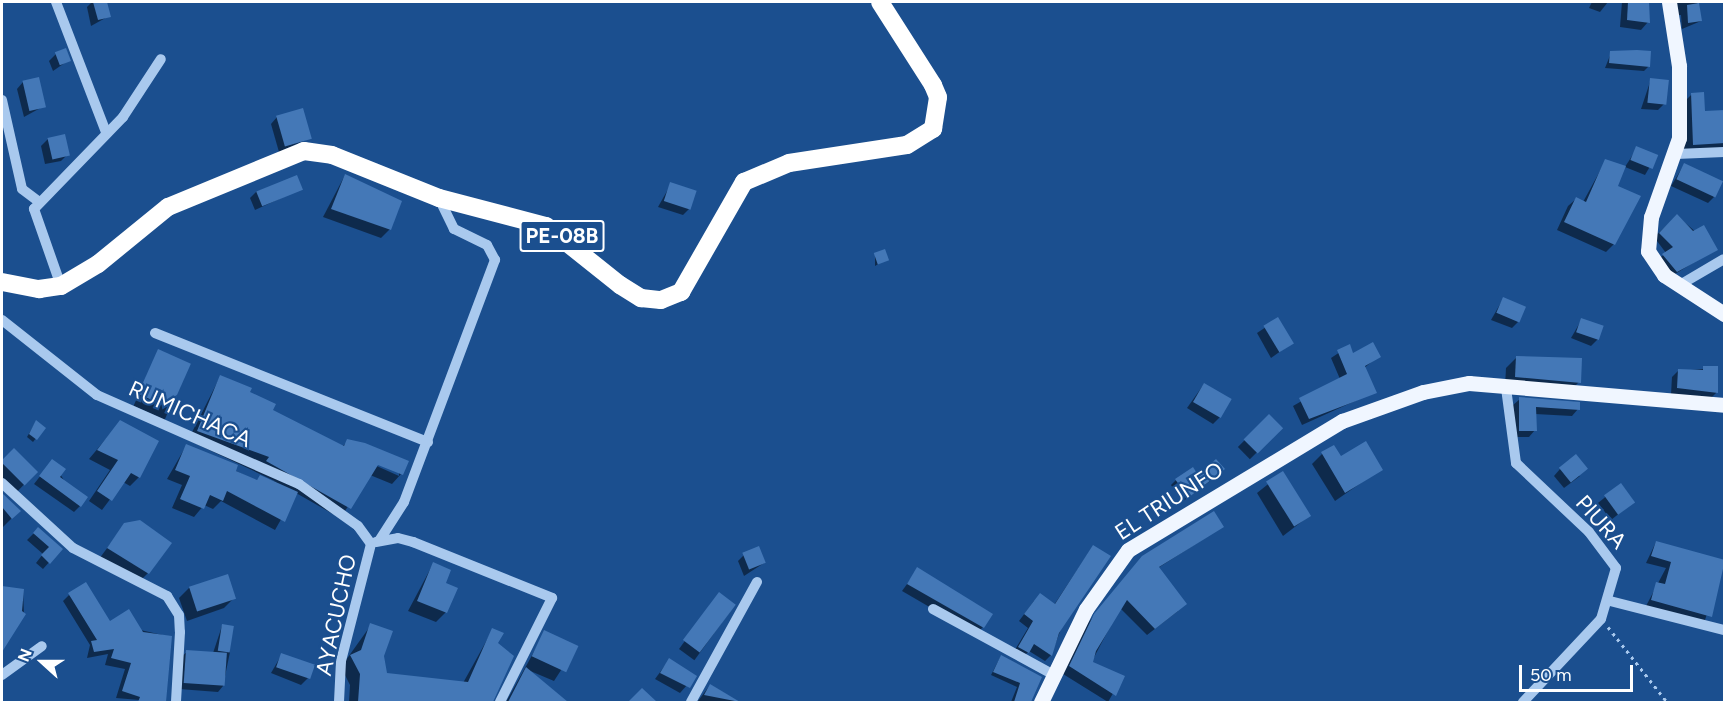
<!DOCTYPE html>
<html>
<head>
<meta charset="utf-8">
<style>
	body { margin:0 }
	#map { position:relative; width:1726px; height:704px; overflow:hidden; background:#1b4f8f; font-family:Figtree,sans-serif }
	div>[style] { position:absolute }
	.shadow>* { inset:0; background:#0007; transform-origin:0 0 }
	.building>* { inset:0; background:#4478b7; transform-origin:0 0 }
	.path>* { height:3px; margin-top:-1.5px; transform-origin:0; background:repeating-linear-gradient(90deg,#a9c9ee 0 3px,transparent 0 7.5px) }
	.minor>* { height:10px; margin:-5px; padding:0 5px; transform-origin:5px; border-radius:5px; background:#a9c9ee }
	.major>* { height:15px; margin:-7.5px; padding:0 7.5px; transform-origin:7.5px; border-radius:7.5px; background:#f0f6ff }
	.highway>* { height:18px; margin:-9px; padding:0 9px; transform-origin:9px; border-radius:9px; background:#fff }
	span { translate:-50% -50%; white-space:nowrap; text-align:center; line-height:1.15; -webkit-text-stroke:4.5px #1b4f8f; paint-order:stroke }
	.shield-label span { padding:2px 4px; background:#1b4f8f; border:2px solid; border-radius:4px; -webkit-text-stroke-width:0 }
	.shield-label { font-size:21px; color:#fff; font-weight:700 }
	.street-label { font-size:22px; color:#fff }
	.frame { position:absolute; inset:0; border:3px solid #fff; pointer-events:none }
	.north { position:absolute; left:12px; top:632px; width:60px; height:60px; -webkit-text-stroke:4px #1b4f8f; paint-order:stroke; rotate:291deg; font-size:16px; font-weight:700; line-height:24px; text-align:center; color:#fff }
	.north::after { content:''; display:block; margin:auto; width:21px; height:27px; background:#fff; clip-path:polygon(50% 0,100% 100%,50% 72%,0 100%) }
	.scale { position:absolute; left:1519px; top:665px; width:114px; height:27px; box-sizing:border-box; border:3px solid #fff; border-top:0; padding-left:8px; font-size:18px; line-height:21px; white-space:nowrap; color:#fff; -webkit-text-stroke:4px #1b4f8f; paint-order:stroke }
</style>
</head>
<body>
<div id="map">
	<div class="shadow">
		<i style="clip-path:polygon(92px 2px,105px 2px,109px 16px,91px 26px,87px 7px)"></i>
		<i style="clip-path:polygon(1592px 2px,1608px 2px,1600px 12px,1589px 8px)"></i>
		<i style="clip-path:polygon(1622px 2px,1647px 2px,1648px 22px,1641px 30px,1620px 27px)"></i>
		<i style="clip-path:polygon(1667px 2px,1697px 2px,1701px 21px,1682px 29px,1681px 15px,1674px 15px)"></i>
		<i style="clip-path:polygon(1611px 53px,1649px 66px,1644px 71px,1605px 68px)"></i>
		<i style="clip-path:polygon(56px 54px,69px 60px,53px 71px,49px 61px)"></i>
		<i style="clip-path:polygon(1651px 79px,1664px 104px,1658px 110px,1641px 109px)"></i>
		<i style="clip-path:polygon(23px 82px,44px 106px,24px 117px,17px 89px)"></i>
		<i style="clip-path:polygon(1692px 94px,1704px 113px,1724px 111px,1724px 147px,1684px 154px,1682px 104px)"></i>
		<i style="clip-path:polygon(277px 117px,310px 138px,279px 152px,271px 124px)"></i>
		<i style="clip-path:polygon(48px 139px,68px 154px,61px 161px,45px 164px,41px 146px)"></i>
		<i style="clip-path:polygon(1637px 148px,1656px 156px,1645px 175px,1625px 167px)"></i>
		<i style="clip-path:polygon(1606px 160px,1616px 187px,1614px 244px,1606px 252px,1557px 230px,1568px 206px,1576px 199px,1583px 202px)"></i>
		<i style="clip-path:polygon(1684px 165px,1714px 197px,1708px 203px,1671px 186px)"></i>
		<i style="clip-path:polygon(345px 175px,390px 229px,381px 238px,323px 217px)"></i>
		<i style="clip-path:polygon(671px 184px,689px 209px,683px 215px,658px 207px)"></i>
		<i style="clip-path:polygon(301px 189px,255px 210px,250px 198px,257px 191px)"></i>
		<i style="clip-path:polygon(1677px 216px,1716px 249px,1670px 277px,1656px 261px,1666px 253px,1654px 237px)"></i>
		<i style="clip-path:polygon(875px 254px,887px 259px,875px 266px)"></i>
		<i style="clip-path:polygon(1503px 299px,1518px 322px,1512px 328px,1491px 320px)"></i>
		<i style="clip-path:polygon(1278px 319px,1292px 343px,1271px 358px,1257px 333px)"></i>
		<i style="clip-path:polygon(1582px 319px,1598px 339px,1591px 346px,1571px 338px)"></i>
		<i style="clip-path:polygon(1349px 346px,1353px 355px,1379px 356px,1364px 368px,1375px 392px,1302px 425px,1293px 406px,1340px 379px,1331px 358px)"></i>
		<i style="left:158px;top:351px;width:34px;height:60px;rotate:24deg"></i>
		<i style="clip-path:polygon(1516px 358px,1579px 382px,1569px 392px,1505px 387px,1506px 368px)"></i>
		<i style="clip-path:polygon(1716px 368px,1716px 393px,1710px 399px,1671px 394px,1672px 377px,1678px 371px)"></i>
		<i style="clip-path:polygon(evenodd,220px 377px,271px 411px,342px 447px,348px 441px,407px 462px,401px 474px,392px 484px,370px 475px,340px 518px,296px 493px,275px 530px,221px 501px,213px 509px,204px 505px,194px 517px,172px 508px,182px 485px,167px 479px,186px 446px,256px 481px,260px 477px,277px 482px,188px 440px,220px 377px,371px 461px,399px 472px,399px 476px,370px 463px,371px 461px)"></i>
		<i style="clip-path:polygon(1204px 384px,1220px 417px,1213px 424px,1187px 408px)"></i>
		<i style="clip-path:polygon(1520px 399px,1578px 409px,1572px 416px,1535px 414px,1535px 430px,1529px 437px,1514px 437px,1513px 405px)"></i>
		<i style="left:1269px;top:416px;width:17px;height:44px;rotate:45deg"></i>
		<i style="clip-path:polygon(120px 422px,139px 477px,130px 486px,123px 482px,102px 510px,89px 501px,110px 470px,89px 459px)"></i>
		<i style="clip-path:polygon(34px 425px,44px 428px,33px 442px,27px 437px)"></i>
		<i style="clip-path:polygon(14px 450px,36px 472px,13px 496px,2px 487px,2px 462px)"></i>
		<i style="clip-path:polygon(1322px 454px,1340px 458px,1381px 469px,1335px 501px,1312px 464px)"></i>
		<i style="clip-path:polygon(52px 461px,80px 506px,74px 512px,34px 484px)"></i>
		<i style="clip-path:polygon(1560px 469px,1580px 476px,1564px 488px,1554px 476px)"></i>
		<i style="clip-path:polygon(1282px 473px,1309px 516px,1283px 536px,1257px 493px)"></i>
		<i style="clip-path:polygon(1218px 475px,1182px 502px,1171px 485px,1176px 480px)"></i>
		<i style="clip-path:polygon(1620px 485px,1626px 508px,1611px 520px,1598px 503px)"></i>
		<i style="clip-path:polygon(2px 495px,19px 511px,2px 528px)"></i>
		<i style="clip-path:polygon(125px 524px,148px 573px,138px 583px,99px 559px)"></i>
		<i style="clip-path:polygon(1222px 527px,1158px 568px,1178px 611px,1147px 635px,1120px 608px,1091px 663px,1123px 676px,1108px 702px,1063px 674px,1088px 623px,1136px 565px)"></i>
		<i style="clip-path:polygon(38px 529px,61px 549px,43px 569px,36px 563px,43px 554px,27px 540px)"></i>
		<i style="clip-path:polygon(1656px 542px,1724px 562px,1704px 623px,1646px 606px,1666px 568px,1646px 563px)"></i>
		<i style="clip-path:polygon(1093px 546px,1051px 655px,1045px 661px,1029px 651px,1022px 658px,1013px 653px,1028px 628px,1019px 621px,1034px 601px,1054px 605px)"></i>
		<i style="clip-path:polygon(744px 555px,764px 563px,744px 576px,738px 561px)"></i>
		<i style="clip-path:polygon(433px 564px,444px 584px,446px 612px,436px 622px,408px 611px)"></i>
		<i style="clip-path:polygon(918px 569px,991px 615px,983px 627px,976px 634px,902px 591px)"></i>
		<i style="clip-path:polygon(2px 588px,23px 590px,24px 615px,2px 649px)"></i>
		<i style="clip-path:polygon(189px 588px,234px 598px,224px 608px,187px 621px,179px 598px)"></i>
		<i style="left:719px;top:594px;width:19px;height:68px;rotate:36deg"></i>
		<i style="clip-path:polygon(69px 595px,110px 623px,171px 637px,163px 702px,116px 698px,125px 669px,105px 665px,108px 654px,87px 658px,90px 645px,63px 601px)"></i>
		<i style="clip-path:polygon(371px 625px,386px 674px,463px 683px,493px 629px,496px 643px,480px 702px,349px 702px,350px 685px,341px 667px)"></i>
		<i style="clip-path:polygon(222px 626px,230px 652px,223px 686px,218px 692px,179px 689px,181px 657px,187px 652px,213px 653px)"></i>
		<i style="clip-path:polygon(545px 632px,576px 647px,554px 681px,528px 670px,566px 702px,506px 702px)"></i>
		<i style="clip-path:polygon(282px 654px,308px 678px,301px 685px,271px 673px)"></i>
		<i style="clip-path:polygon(1001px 656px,1040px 678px,1030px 702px,1011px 702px,1017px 687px,991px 675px)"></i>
		<i style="clip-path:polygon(669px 660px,695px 676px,680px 693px,655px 679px)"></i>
		<i style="clip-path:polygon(710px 685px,738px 702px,698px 701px)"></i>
	</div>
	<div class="building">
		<i style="clip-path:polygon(93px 2px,107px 2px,111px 17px,98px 20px)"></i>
		<i style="clip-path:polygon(1628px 2px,1649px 2px,1650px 23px,1627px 20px)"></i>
		<i style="clip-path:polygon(1699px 3px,1702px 21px,1688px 23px,1687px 5px)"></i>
		<i style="left:66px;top:48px;width:14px;height:12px;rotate:69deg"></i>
		<i style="clip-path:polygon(1637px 50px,1651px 51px,1650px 67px,1609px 63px,1610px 51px)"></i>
		<i style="left:39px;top:77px;width:31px;height:17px;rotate:77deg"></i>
		<i style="left:1650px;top:78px;width:19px;height:25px;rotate:6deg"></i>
		<i style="clip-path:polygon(1704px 92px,1705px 111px,1725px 110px,1725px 143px,1693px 145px,1691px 93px)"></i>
		<i style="left:303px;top:108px;width:32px;height:28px;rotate:74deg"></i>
		<i style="left:65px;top:134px;width:22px;height:18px;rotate:77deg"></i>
		<i style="left:1636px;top:146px;width:24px;height:15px;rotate:22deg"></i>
		<i style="clip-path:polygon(1605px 159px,1626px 166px,1618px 186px,1641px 196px,1615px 245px,1564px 222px,1576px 197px,1586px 202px)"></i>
		<i style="left:1684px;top:163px;width:43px;height:18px;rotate:25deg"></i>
		<i style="clip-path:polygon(345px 174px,402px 201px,391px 230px,331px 209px)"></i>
		<i style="left:297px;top:175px;width:16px;height:44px;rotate:68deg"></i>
		<i style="left:670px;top:182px;width:28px;height:20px;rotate:18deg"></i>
		<i style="clip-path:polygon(1677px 214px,1693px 231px,1704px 225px,1718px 250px,1677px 272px,1662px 254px,1673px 247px,1659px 233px)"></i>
		<i style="left:885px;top:249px;width:12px;height:12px;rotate:70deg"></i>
		<i style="left:1503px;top:297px;width:25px;height:17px;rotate:23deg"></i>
		<i style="left:1278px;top:317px;width:31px;height:17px;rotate:59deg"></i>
		<i style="left:1581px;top:318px;width:24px;height:15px;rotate:19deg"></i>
		<i style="clip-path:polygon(1373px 342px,1381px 357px,1365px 366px,1377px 393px,1309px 419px,1299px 398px,1347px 374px,1337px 350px,1350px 344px,1353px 353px)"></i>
		<i style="left:158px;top:349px;width:36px;height:49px;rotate:24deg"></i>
		<i style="clip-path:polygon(1516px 356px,1582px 358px,1581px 383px,1515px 377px)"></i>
		<i style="clip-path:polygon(1703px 366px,1718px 366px,1718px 393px,1677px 388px,1678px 369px,1703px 370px)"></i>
		<i style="clip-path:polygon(220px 375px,252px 388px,250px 392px,276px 404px,273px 410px,344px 446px,347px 439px,365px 443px,409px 461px,403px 475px,378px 465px,351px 509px,266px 461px,269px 457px,197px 431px)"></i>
		<i style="left:1204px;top:383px;width:32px;height:22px;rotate:30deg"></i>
		<i style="clip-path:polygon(1519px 397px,1580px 402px,1580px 410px,1536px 407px,1537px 431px,1519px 431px)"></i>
		<i style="left:1269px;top:414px;width:20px;height:36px;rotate:45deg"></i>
		<i style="clip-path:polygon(36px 420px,46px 428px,37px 440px,29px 434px)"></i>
		<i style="clip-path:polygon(120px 420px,159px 441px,140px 478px,131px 473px,112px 501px,97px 491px,118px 460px,97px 450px)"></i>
		<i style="clip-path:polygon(1366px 441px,1383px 470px,1345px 493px,1321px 452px,1334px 445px,1341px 456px)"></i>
		<i style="clip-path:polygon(186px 444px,238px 465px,236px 471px,257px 480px,260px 475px,298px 492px,285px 522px,227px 491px,223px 501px,210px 495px,204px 509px,180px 499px,190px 476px,175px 470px)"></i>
		<i style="left:14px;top:448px;width:34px;height:19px;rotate:45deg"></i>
		<i style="left:1576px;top:454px;width:19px;height:22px;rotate:51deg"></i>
		<i style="clip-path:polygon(52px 459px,66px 469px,60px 477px,88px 497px,81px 507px,39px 476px)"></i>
		<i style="clip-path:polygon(1216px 459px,1225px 469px,1188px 498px,1175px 479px,1193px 467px,1198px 475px)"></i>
		<i style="left:1283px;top:471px;width:53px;height:20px;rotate:58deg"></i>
		<i style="left:1621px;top:483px;width:24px;height:21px;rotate:54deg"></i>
		<i style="clip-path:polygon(2px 493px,21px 511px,12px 519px,2px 507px)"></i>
		<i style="clip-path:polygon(1214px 511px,1224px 527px,1159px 567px,1187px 604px,1155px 629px,1127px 600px,1096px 651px,1093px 662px,1125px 676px,1116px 696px,1069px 666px,1094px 614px,1142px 556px)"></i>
		<i style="clip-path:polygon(140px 520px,172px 543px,149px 574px,107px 548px,124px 523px)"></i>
		<i style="clip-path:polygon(38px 527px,63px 549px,50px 564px,41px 555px,49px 547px,33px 533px)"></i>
		<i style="clip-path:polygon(1656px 541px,1725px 560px,1712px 617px,1651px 600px,1656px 582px,1665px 584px,1671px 562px,1651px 556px)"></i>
		<i style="clip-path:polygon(1093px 545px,1111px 556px,1059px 633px,1052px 656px,1034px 644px,1029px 653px,1018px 647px,1033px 621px,1024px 614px,1040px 593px,1055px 604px)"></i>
		<i style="left:759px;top:546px;width:18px;height:18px;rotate:68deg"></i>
		<i style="clip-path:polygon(433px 562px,451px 570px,446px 583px,458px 588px,447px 613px,417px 601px)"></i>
		<i style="clip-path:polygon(917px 567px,993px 614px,984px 628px,907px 584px)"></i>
		<i style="left:228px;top:574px;width:26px;height:41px;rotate:72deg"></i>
		<i style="clip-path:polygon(86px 582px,110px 621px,129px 609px,143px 632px,172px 636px,166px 702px,138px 702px,140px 697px,122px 691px,131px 663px,111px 658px,114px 649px,94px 652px,91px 641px,97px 640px,68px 593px)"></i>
		<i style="clip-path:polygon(2px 586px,24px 589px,22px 611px,26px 614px,2px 652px)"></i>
		<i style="left:719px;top:592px;width:21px;height:60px;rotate:37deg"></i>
		<i style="clip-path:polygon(370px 623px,393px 631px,384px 656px,387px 673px,468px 682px,492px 628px,504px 633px,498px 643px,514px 656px,493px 702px,358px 702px,360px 674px,350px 655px,361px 650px)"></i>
		<i style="left:222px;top:624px;width:12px;height:27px;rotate:9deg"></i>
		<i style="left:544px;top:630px;width:38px;height:29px;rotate:25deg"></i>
		<i style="left:186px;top:650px;width:41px;height:33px;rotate:4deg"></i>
		<i style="left:281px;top:653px;width:36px;height:15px;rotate:19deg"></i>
		<i style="clip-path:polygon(1001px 655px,1042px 677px,1031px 702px,1014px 702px,1020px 683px,993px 672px)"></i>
		<i style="clip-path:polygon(669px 658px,697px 676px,690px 688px,660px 673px)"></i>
		<i style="clip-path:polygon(526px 667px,568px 702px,508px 702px)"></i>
		<i style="clip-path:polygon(710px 684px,740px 702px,704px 695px)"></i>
		<i style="clip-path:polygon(642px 688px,657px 702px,628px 702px)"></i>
	</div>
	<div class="path">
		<i style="left:1608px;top:627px;width:95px;rotate:51.8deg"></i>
	</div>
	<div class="minor">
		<i style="left:56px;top:2px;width:139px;rotate:69deg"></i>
		<i style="left:2px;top:100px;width:91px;rotate:77.3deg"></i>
		<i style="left:22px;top:189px;width:20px;rotate:37deg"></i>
		<i style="left:1676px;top:154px;width:48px;rotate:-2.4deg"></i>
		<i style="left:61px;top:286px;width:82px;rotate:-109.3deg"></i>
		<i style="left:34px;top:209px;width:128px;rotate:-45.9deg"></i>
		<i style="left:123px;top:117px;width:69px;rotate:-56.8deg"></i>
		<i style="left:1678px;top:286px;width:53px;rotate:-30.4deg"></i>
		<i style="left:2px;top:320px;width:121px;rotate:38.3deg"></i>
		<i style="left:97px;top:395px;width:221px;rotate:23.8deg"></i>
		<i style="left:299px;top:484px;width:72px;rotate:35.4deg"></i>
		<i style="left:358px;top:526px;width:22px;rotate:54deg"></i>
		<i style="left:371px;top:544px;width:121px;rotate:104.4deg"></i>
		<i style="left:341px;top:661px;width:41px;rotate:92.8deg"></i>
		<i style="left:155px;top:333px;width:294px;rotate:21.8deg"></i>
		<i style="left:1506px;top:388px;width:76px;rotate:82.4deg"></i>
		<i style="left:1516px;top:463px;width:100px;rotate:43.4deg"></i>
		<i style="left:1589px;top:532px;width:45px;rotate:53.1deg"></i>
		<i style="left:1616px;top:568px;width:53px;rotate:106.4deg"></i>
		<i style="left:1601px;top:619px;width:114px;rotate:133.2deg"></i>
		<i style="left:2px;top:483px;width:96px;rotate:42.5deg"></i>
		<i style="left:73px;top:548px;width:106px;rotate:27.1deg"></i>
		<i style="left:167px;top:596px;width:22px;rotate:58deg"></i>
		<i style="left:179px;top:615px;width:17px;rotate:87deg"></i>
		<i style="left:180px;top:632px;width:70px;rotate:93.3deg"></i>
		<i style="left:379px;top:541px;width:46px;rotate:-57.3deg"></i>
		<i style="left:404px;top:502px;width:259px;rotate:-69.4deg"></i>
		<i style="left:495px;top:260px;width:17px;rotate:-118deg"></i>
		<i style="left:487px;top:245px;width:37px;rotate:-154deg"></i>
		<i style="left:454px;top:229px;width:34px;rotate:-116deg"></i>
		<i style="left:376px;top:542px;width:22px;rotate:-10deg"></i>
		<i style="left:398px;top:538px;width:16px;rotate:15deg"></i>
		<i style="left:413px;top:542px;width:150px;rotate:21.9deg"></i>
		<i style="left:552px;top:598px;width:116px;rotate:116.6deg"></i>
		<i style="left:1610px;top:601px;width:118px;rotate:14.3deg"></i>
		<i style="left:933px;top:609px;width:138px;rotate:28.6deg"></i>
		<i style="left:2px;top:675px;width:49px;rotate:-35.9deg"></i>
		<i style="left:691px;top:702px;width:137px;rotate:-61.2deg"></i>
	</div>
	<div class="major">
		<i style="left:1669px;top:2px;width:65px;rotate:81.1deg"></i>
		<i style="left:1679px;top:66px;width:72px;rotate:90deg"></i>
		<i style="left:1679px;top:138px;width:84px;rotate:109.5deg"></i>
		<i style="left:1651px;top:217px;width:34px;rotate:95deg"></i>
		<i style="left:1648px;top:251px;width:29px;rotate:56deg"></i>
		<i style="left:1664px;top:275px;width:72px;rotate:33deg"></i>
		<i style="left:1041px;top:702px;width:103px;rotate:-64.2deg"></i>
		<i style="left:1086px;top:609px;width:72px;rotate:-54.6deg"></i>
		<i style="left:1128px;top:550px;width:250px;rotate:-31.1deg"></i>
		<i style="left:1342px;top:421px;width:86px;rotate:-19.7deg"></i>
		<i style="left:1423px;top:392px;width:47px;rotate:-11.1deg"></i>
		<i style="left:1469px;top:383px;width:256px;rotate:4.9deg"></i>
	</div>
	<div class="highway">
		<i style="left:2px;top:282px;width:38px;rotate:11deg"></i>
		<i style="left:39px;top:289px;width:22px;rotate:-8deg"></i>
		<i style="left:61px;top:286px;width:43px;rotate:-30.7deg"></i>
		<i style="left:98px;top:264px;width:90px;rotate:-39.2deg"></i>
		<i style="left:168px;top:207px;width:147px;rotate:-22.4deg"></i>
		<i style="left:304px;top:151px;width:28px;rotate:8deg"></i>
		<i style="left:332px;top:155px;width:115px;rotate:21.9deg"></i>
		<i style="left:439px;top:198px;width:111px;rotate:14.7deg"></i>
		<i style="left:546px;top:226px;width:95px;rotate:38.6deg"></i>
		<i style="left:620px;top:285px;width:25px;rotate:32deg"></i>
		<i style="left:641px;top:298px;width:20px;rotate:6deg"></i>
		<i style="left:661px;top:300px;width:22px;rotate:-22deg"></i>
		<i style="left:681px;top:292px;width:127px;rotate:-60.2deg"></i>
		<i style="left:744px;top:182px;width:49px;rotate:-22.9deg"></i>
		<i style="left:789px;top:163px;width:119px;rotate:-8.7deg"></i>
		<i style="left:907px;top:145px;width:31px;rotate:-32deg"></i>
		<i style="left:933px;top:129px;width:32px;rotate:-81deg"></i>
		<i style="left:938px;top:97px;width:13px;rotate:-113deg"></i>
		<i style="left:933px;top:85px;width:98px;rotate:-122.6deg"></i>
	</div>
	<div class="shield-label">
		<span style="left:562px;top:236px">PE-08B</span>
	</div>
	<div class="street-label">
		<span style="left:190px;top:414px;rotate:24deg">RUMICHACA</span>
		<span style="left:1169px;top:501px;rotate:-33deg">EL TRIUNFO</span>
		<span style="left:1601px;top:522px;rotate:48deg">PIURA</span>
		<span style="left:336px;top:615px;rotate:-78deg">AYACUCHO</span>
	</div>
	<div class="frame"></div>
	<div class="north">N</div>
	<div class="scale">50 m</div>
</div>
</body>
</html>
